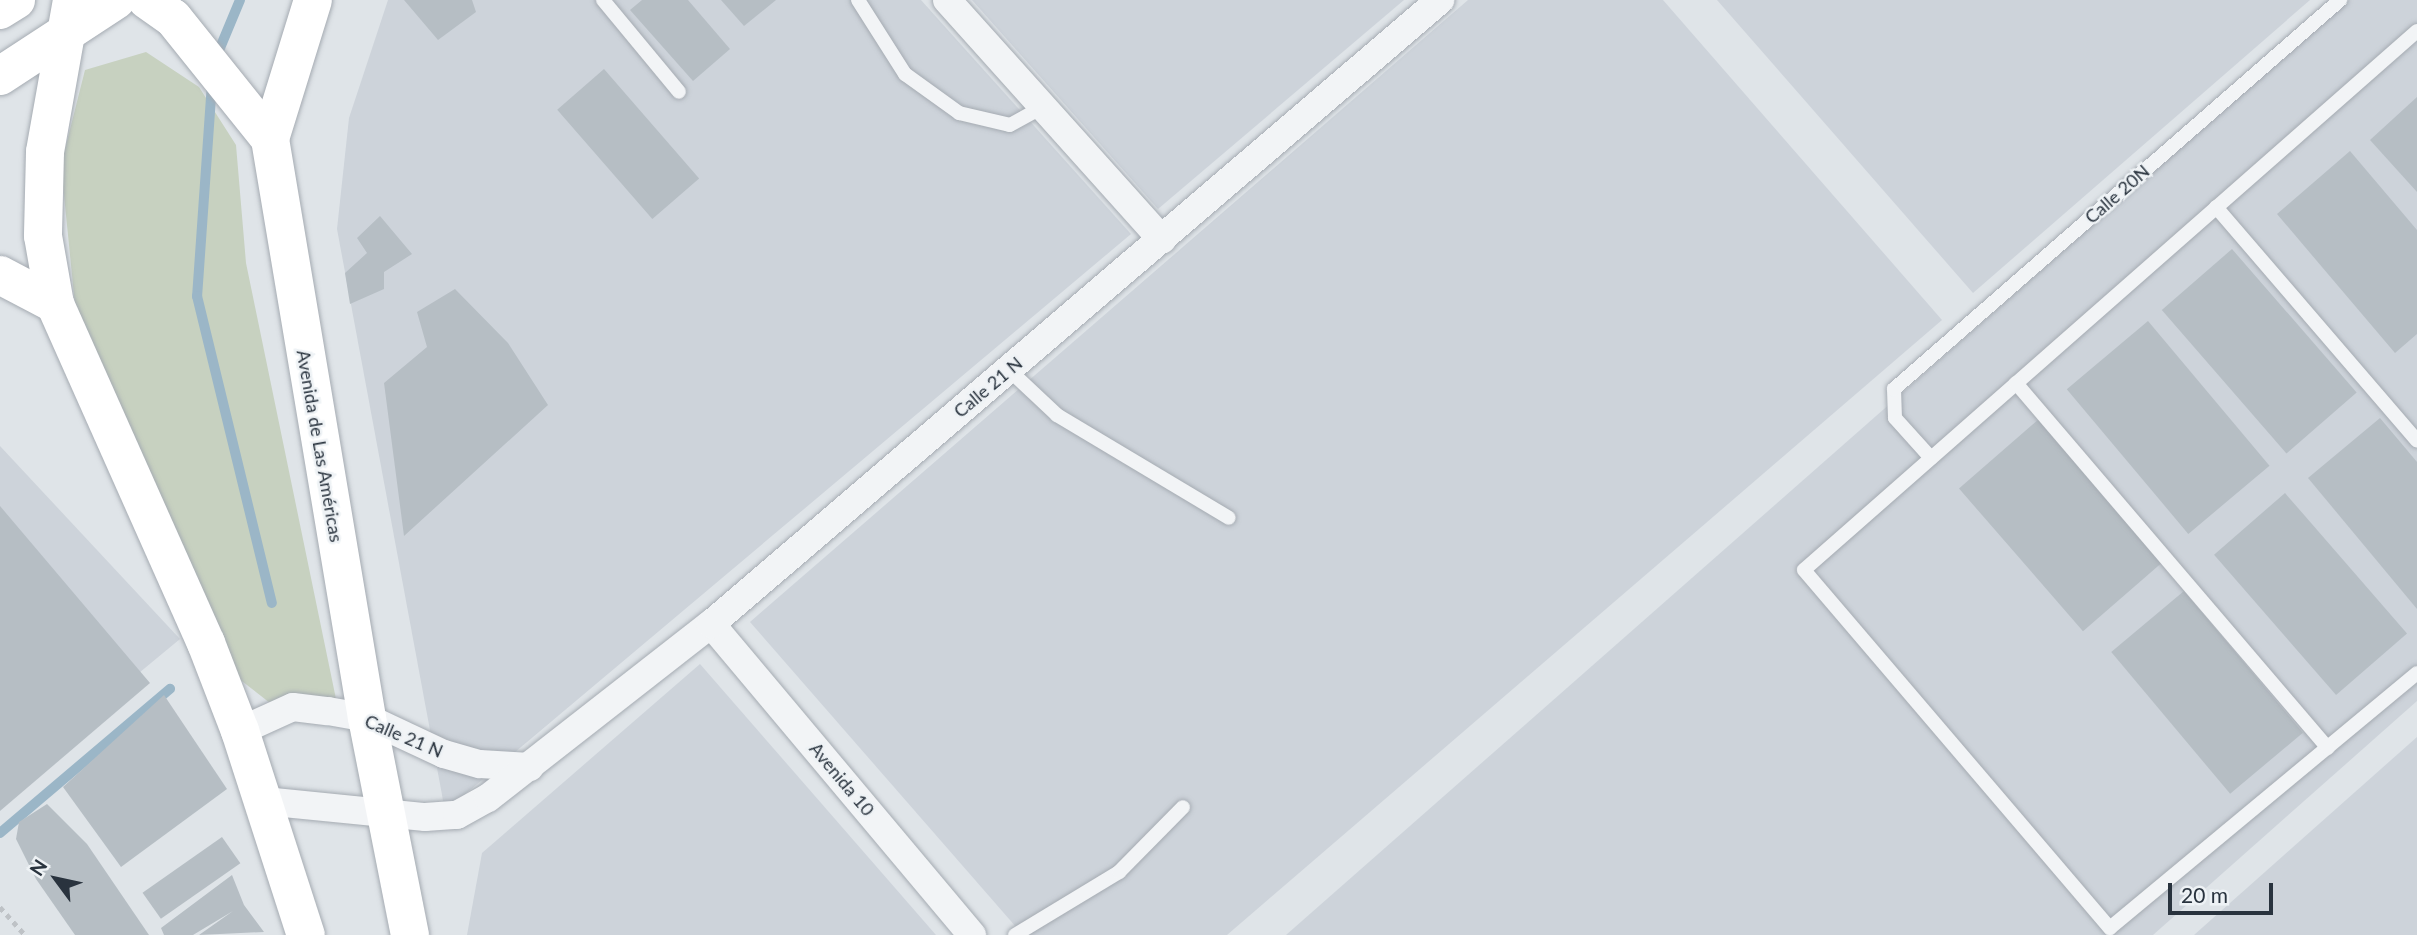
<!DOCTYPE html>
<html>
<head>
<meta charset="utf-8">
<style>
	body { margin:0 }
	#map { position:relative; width:2417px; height:935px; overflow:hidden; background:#dfe4e8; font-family:Lato,sans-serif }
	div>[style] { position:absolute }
	.built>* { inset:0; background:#cdd3da }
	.green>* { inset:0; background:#c7d1c0 }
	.stream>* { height:10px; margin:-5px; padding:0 5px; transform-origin:5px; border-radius:5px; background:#9bb6c7 }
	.building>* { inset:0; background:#b6bec4; transform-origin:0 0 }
	.path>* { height:4.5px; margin-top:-2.25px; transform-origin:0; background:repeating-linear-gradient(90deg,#bec2c6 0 5px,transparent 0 10px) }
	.roads { filter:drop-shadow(0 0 2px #a5abb2) drop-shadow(0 0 2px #a5abb2) }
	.service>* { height:14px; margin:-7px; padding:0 7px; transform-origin:7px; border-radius:7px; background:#f2f4f6 }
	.minor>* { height:28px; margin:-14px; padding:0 14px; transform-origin:14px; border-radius:14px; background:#f2f4f6 }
	.secondary>* { height:38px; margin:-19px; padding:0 19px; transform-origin:19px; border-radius:19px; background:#fff }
	.primary>* { height:38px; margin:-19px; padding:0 19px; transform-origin:19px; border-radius:19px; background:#fff }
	span { translate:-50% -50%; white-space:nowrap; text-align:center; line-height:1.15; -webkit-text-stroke:5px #eef2f5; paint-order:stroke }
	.street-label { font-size:18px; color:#29333e }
	.north { position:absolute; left:21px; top:844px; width:70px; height:70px; -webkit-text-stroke:5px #eef2f5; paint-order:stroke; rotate:303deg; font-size:19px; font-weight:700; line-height:28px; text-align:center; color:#29333e }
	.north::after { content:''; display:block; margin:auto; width:24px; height:32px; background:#29333e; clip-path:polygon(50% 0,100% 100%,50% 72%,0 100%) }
	.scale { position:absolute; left:2168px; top:883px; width:105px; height:32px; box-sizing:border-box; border:4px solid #29333e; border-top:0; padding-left:9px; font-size:21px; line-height:24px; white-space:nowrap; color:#29333e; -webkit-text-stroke:5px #eef2f5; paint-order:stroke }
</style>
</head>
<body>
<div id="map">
	<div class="built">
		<i style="clip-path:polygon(388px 0,921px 0,1131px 234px,445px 811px,337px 229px,349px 118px)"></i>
		<i style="clip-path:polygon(972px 0,1404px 0,1158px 209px)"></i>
		<i style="clip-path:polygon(1468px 0,1663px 0,1942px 320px,1227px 935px,1023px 935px,750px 622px)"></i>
		<i style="clip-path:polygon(1717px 0,2310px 0,1973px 293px)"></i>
		<i style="clip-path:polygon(2349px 0,2417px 0,2417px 701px,2153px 935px,1286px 935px)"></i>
		<i style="clip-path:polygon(0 446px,180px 639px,0 788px)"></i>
		<i style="clip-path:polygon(700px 664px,936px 935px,467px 935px,482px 853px)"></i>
		<i style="clip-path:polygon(2417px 737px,2417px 935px,2194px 935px)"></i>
	</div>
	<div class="green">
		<i style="clip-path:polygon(146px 52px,199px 87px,236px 145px,246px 263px,336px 699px,270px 703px,225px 668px,78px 335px,61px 165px,85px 70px)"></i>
	</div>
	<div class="stream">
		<i style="left:215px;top:60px;width:65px;rotate:-67.4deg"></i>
		<i style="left:212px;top:83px;width:214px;rotate:94deg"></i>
		<i style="left:197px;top:296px;width:316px;rotate:76.3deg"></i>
		<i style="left:0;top:833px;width:223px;rotate:-40.3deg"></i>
	</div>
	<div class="building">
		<i style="clip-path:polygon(404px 0,472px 0,476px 12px,438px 40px)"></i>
		<i style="clip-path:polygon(642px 0,688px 0,730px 49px,693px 81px,630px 10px)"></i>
		<i style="clip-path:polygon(721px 0,776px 0,744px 26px)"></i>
		<i style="left:604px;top:69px;width:145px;height:62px;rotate:49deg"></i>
		<i style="clip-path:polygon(2417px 97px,2417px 192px,2370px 140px)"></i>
		<i style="clip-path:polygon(2350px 151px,2417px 230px,2417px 334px,2395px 353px,2277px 214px)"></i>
		<i style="clip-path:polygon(380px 216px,412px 254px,384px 272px,384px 289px,350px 304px,345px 273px,367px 253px,357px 238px)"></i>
		<i style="left:2232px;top:249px;width:190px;height:93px;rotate:49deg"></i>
		<i style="clip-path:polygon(455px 289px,508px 343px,548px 405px,404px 536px,384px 383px,427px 347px,417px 312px)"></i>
		<i style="left:2148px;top:321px;width:189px;height:106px;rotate:50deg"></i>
		<i style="clip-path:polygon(2380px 418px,2417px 462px,2417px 609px,2308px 478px)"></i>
		<i style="left:2039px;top:419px;width:189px;height:106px;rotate:49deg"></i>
		<i style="left:2285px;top:493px;width:186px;height:94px;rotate:49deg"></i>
		<i style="clip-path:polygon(0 506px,150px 683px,0 811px)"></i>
		<i style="left:2184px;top:591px;width:185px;height:95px;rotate:50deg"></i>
		<i style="clip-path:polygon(164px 695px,227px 789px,121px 867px,63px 787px)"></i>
		<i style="clip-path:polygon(47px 804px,87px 844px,149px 935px,75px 935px,36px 879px,16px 839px,19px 822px)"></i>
		<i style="left:222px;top:837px;width:32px;height:97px;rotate:55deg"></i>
		<i style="clip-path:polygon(232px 875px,244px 905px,264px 932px,199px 935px,233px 911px,193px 935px,164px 935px,161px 928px)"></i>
	</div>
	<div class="path">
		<i style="left:0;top:907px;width:38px;rotate:48deg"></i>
	</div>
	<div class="roads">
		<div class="service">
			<i style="left:603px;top:0;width:119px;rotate:50.4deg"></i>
			<i style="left:858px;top:0;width:88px;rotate:57.6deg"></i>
			<i style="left:905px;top:74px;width:67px;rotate:35.8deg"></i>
			<i style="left:959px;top:113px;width:52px;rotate:13.2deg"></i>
			<i style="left:1010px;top:125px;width:37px;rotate:-29deg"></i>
			<i style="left:2417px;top:31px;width:816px;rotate:138.68deg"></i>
			<i style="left:1804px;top:570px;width:471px;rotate:49.5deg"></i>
			<i style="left:2110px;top:928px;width:399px;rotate:-39.7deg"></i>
			<i style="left:2216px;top:207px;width:308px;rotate:49.3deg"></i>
			<i style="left:1009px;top:370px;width:66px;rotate:43.2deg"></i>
			<i style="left:1057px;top:415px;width:200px;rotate:30.9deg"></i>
			<i style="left:2016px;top:383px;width:480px;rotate:49.5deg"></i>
			<i style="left:1931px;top:458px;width:54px;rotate:-132deg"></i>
			<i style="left:1895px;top:418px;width:29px;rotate:-92deg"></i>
			<i style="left:1894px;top:389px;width:592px;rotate:-41.09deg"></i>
			<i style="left:1015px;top:935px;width:122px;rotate:-31.2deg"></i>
			<i style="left:1119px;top:872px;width:91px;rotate:-45.4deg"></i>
		</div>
		<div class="minor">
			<i style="left:947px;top:0;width:322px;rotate:48.1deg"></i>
			<i style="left:711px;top:624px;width:406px;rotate:50deg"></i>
			<i style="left:240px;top:731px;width:58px;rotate:-24.4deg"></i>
			<i style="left:293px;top:707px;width:35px;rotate:7deg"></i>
			<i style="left:328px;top:711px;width:40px;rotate:10deg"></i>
			<i style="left:367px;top:718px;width:85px;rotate:25.1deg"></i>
			<i style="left:444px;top:754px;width:37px;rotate:16deg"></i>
			<i style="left:480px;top:764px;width:50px;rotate:3.4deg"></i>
			<i style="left:264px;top:801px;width:162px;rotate:5.7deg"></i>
			<i style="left:425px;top:817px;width:32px;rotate:-4deg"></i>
			<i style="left:457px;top:815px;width:35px;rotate:-29deg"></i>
			<i style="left:488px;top:798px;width:283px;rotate:-38deg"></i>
			<i style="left:711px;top:624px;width:960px;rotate:-40.56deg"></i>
		</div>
		<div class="secondary">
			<i style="left:72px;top:0;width:154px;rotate:100.1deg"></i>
			<i style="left:45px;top:152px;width:84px;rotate:91.4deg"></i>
			<i style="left:43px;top:236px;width:69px;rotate:80deg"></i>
			<i style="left:55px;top:304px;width:371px;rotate:66deg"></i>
			<i style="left:206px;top:643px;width:94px;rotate:68.9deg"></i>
			<i style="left:240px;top:731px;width:214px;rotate:72.1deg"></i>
			<i style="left:147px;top:0;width:32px;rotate:35deg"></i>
			<i style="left:173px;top:18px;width:155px;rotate:51.3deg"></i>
			<i style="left:270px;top:139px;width:587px;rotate:80.49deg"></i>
			<i style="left:367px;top:718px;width:221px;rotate:78.8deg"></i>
		</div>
		<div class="primary">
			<i style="left:0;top:10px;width:19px;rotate:-32deg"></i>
			<i style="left:0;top:76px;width:139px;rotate:-33.2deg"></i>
			<i style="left:270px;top:139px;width:145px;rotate:-72.8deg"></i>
			<i style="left:0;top:275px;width:62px;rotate:27.8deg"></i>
		</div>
	</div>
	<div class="street-label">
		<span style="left:2117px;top:194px;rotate:-41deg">Calle 20N</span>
		<span style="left:988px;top:387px;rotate:-40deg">Calle 21 N</span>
		<span style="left:320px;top:446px;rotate:80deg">Avenida de Las Américas</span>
		<span style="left:404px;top:736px;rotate:23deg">Calle 21 N</span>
		<span style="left:842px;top:779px;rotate:50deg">Avenida 10</span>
	</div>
	<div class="north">N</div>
	<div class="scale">20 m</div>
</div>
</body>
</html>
